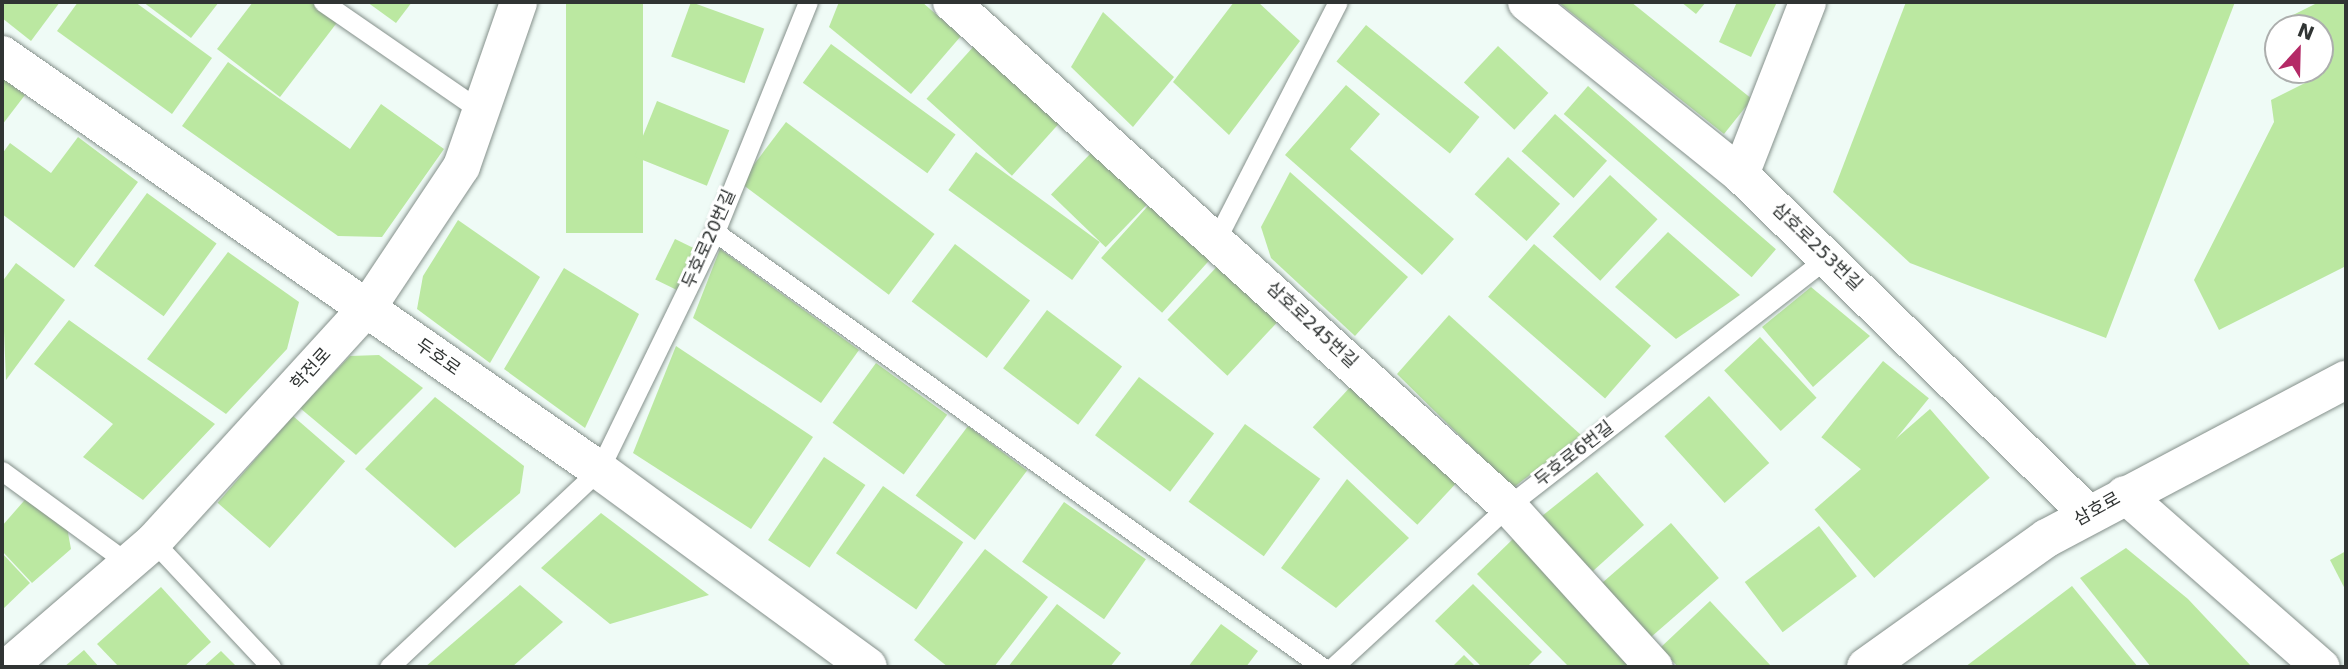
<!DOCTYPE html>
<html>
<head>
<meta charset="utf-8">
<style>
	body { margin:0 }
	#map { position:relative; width:2348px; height:669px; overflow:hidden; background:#effbf6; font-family:"DejaVu Sans","Noto Sans KR",sans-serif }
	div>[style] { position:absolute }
	.building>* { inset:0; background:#bbe8a1; transform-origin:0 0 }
	.roads { filter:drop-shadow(0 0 2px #85908b) drop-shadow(0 0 2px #85908b) }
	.service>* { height:19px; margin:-9.5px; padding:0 9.5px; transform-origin:9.5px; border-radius:9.5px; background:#fff }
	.minor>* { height:37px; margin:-18.5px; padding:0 18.5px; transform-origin:18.5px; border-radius:18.5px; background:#fff }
	.tertiary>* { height:38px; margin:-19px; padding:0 19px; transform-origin:19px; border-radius:19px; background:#fff }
	.primary>* { height:38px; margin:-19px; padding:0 19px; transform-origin:19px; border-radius:19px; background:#fff }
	span { translate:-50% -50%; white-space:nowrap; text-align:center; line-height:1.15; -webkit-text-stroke:6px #fff; paint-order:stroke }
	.street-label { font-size:18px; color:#303433 }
	.frame { position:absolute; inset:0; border:4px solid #303433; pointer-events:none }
	.north { position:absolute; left:2264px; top:14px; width:70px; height:70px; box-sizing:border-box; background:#fff; border:2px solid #acaead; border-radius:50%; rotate:22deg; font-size:19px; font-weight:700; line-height:28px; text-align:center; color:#303433 }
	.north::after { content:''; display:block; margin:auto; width:24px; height:32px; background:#b42a67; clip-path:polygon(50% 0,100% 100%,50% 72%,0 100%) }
</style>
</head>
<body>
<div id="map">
	<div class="building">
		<i style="clip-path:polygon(2px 2px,60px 2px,31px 41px,2px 18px)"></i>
		<i style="clip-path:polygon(78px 2px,135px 2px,212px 58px,172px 114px,57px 31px)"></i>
		<i style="clip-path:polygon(143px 2px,219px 2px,191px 38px)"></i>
		<i style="clip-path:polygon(253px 2px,315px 2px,339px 20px,280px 97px,217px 49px)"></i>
		<i style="clip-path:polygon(367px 2px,412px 2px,396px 23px)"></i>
		<i style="left:566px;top:2px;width:77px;height:231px"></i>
		<i style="left:691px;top:2px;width:78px;height:58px;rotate:20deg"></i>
		<i style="clip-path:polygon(839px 2px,922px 2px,961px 36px,911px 94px,829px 27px)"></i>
		<i style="clip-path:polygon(1234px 2px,1258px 2px,1300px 41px,1229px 135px,1173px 82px)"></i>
		<i style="clip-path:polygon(1558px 2px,1631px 2px,1752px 99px,1724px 134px)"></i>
		<i style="clip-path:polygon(1681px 2px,1706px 2px,1696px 14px)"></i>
		<i style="clip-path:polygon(1737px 2px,1777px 2px,1751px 57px,1719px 42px)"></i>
		<i style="clip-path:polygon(1906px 2px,2235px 2px,2106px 338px,1910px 263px,1833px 192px)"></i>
		<i style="clip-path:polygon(2319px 2px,2346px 2px,2346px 266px,2219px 330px,2194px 280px,2274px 122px,2271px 100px,2323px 74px,2320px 28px,2300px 28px,2293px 15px)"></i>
		<i style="clip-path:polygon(1103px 12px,1174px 77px,1133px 127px,1071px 67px)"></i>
		<i style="left:1366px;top:25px;width:146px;height:47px;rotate:39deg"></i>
		<i style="left:831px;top:44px;width:154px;height:48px;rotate:36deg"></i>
		<i style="left:974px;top:46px;width:115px;height:71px;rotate:42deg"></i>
		<i style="left:1498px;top:46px;width:69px;height:50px;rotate:43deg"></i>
		<i style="clip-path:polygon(228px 62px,350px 149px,381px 104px,444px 149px,382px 237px,338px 236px,182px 126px)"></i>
		<i style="clip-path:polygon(2px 78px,25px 95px,2px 125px)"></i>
		<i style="clip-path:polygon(1346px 85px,1380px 114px,1350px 149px,1454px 239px,1422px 275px,1285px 155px)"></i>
		<i style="left:1588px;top:86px;width:249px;height:37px;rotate:41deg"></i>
		<i style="left:657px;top:101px;width:78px;height:60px;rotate:22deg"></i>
		<i style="left:1555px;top:114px;width:70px;height:50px;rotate:42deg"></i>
		<i style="left:786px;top:122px;width:186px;height:76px;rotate:37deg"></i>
		<i style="clip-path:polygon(78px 137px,138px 182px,74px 268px,2px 214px,2px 154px,10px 143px,51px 173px)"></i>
		<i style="left:976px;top:152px;width:153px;height:47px;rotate:36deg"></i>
		<i style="left:1092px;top:152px;width:76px;height:59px;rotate:44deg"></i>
		<i style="left:1508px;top:157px;width:70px;height:50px;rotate:42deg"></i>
		<i style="clip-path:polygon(1290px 172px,1408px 277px,1355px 336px,1271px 258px,1261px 227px)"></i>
		<i style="left:1610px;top:175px;width:65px;height:84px;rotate:43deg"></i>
		<i style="left:147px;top:193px;width:86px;height:90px;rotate:36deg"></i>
		<i style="left:1156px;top:197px;width:82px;height:82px;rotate:42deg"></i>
		<i style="clip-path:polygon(458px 220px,540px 277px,490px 363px,417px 309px,423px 276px)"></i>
		<i style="clip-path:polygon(1668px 232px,1740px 295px,1676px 339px,1615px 287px)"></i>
		<i style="left:675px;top:239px;width:28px;height:45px;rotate:26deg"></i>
		<i style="left:955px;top:244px;width:94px;height:72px;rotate:37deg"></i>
		<i style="left:1534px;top:244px;width:155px;height:70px;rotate:41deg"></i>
		<i style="clip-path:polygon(720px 249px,859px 350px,821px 403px,693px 318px)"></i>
		<i style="clip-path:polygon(228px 252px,299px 302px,287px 349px,226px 414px,147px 359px)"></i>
		<i style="left:1224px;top:259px;width:82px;height:83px;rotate:43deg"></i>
		<i style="clip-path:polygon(16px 263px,65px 300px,6px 380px,2px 282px)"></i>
		<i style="clip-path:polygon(564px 268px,639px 314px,585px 428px,504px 369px)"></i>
		<i style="clip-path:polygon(1811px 287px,1870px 336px,1813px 387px,1762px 327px)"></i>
		<i style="left:1047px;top:310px;width:94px;height:73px;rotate:37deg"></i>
		<i style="clip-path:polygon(1449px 315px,1581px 435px,1513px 488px,1397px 374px)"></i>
		<i style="clip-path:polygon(69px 320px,215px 424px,143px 500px,83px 457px,113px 424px,34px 364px)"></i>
		<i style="left:1760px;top:337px;width:83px;height:49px;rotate:47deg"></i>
		<i style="clip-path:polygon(676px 346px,813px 437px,751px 529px,633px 453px)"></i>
		<i style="clip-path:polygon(379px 355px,423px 388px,356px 455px,300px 408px,350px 356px)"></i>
		<i style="left:1883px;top:361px;width:59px;height:98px;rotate:39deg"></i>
		<i style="left:876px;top:363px;width:88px;height:74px;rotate:36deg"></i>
		<i style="left:1139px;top:377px;width:94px;height:73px;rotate:37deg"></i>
		<i style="left:1355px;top:382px;width:143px;height:62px;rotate:43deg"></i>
		<i style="left:1709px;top:396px;width:90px;height:60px;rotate:48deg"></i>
		<i style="clip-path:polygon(435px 397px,524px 466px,520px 493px,455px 548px,365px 469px)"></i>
		<i style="left:1930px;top:409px;width:91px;height:153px;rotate:49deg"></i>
		<i style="left:293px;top:416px;width:69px;height:115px;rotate:41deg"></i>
		<i style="left:1245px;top:424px;width:93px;height:96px;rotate:36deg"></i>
		<i style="left:968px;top:426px;width:74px;height:87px;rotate:37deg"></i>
		<i style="left:824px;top:457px;width:50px;height:100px;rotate:34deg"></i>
		<i style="clip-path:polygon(1597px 472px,1644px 525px,1593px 571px,1537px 520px)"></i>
		<i style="clip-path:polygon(1347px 479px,1409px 538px,1336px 608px,1281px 568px)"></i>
		<i style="left:883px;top:486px;width:98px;height:82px;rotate:35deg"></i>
		<i style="clip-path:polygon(30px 494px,66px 522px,71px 549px,32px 583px,2px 551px,2px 526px)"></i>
		<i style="left:1064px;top:502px;width:100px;height:73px;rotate:35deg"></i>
		<i style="clip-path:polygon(601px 513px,709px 595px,610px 624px,541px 568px)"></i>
		<i style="left:1671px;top:523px;width:73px;height:96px;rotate:49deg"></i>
		<i style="left:1819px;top:526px;width:63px;height:93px;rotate:53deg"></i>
		<i style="clip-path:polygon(1515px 537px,1643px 667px,1569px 667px,1477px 574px)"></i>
		<i style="clip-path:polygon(2126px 548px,2188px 599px,2252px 667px,2151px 667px,2080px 578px)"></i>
		<i style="clip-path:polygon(985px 549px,1048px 597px,994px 667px,948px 667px,914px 640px)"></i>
		<i style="clip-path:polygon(2346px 551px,2346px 591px,2330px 560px)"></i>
		<i style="clip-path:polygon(2px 553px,30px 583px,2px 610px)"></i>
		<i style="clip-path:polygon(1473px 584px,1542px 652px,1527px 667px,1482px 667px,1435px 621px)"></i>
		<i style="clip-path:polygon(520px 585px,563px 622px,512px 667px,425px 667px)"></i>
		<i style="clip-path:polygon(2072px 586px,2138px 667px,1965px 667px)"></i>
		<i style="clip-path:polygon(161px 587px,211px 642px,184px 667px,119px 667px,97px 644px)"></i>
		<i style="clip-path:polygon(1710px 601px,1772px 667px,1678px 667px,1660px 648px)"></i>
		<i style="clip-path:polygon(1057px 604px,1121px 653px,1110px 667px,1008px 667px)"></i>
		<i style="clip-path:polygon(1221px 624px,1258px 651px,1246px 667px,1188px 667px)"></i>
		<i style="clip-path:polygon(84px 650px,99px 667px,64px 667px)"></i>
		<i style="clip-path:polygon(221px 651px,237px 667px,203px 667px)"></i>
		<i style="clip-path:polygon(1464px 655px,1476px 667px,1452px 667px)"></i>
	</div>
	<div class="roads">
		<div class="service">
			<i style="left:323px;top:2px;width:192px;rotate:34.6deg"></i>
			<i style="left:715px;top:232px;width:747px;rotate:35.63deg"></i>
			<i style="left:1217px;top:238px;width:265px;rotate:-62.9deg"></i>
			<i style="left:2px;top:471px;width:152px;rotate:36.2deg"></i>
			<i style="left:153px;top:541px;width:173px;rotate:46.9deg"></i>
			<i style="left:389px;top:667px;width:288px;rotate:-43.2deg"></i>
			<i style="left:599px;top:470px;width:265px;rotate:-64deg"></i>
			<i style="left:715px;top:232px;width:248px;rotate:-68deg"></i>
			<i style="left:1333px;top:667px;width:238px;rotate:-42.6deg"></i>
			<i style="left:1508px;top:506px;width:407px;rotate:-37.9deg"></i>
		</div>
		<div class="minor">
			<i style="left:951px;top:2px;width:751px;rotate:42.14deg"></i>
			<i style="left:1508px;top:506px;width:217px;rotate:47.8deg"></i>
			<i style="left:1526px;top:2px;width:275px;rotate:38.8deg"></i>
			<i style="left:1740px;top:174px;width:487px;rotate:44.3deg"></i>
			<i style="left:1740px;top:174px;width:185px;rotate:-68.7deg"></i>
			<i style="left:2124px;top:494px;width:262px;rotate:41.3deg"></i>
			<i style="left:7px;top:667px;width:193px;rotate:-40.8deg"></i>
			<i style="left:153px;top:541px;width:317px;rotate:-47.6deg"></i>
			<i style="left:367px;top:307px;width:169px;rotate:-56.3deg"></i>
			<i style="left:461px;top:166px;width:174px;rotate:-70.8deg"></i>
		</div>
		<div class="tertiary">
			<i style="left:2px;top:55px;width:727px;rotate:34.8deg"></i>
			<i style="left:599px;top:470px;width:333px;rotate:36.2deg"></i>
		</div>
		<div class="primary">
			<i style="left:1866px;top:667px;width:222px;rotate:-35.5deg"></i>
			<i style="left:2047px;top:538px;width:338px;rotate:-27.9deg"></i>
		</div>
	</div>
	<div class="street-label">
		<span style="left:709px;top:239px;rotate:-66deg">두호로20번길</span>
		<span style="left:1817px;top:247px;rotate:44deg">삼호로253번길</span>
		<span style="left:1312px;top:325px;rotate:43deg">삼호로245번길</span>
		<span style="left:438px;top:357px;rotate:35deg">두호로</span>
		<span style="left:311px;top:369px;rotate:-48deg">학전로</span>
		<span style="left:1574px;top:454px;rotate:-38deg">두호로6번길</span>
		<span style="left:2097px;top:509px;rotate:-29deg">삼호로</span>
	</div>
	<div class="frame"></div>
	<div class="north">N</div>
</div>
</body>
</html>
